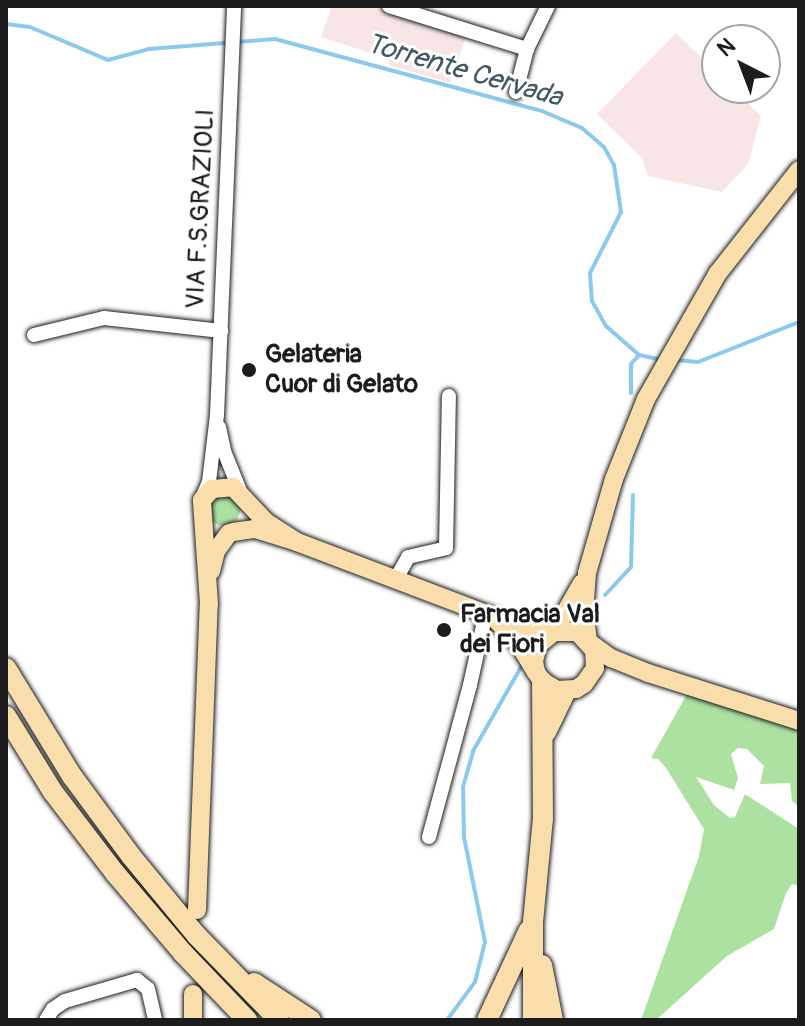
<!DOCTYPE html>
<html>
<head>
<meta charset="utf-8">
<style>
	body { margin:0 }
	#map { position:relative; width:805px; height:1026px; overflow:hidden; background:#fff; font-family:Pangolin,sans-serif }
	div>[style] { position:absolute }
	.built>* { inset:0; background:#f8e6e6 }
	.green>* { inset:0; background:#ade1a2 }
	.round { border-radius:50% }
	.stream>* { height:4px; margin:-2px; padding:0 2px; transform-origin:2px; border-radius:2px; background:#8ccaed }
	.roads { filter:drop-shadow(0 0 2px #1c1c1c) drop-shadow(0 0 2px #1c1c1c) }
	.minor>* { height:14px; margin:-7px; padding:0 7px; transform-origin:7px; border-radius:7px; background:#fff }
	.major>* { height:18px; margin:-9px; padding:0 9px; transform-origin:9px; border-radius:9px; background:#f9deab }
	.highway>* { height:20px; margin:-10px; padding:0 10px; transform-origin:10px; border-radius:10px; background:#f9deab }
	.dots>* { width:22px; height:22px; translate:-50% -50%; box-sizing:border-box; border:4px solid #fff; border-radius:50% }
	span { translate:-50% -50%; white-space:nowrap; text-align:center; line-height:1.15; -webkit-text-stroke:6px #fff; paint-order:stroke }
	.street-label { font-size:26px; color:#1c1c1c }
	.poi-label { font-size:26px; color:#1c1c1c; font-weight:700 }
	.left { translate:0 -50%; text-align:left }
	.water-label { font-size:28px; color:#435965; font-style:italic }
	.frame { position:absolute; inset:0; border:8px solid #1c1c1c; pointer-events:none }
	.north { position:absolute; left:701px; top:24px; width:80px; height:80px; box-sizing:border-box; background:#fff; border:2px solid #a4a4a4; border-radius:50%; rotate:318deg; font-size:22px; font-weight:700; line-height:32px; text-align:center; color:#1c1c1c }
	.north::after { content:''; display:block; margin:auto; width:28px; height:36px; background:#1c1c1c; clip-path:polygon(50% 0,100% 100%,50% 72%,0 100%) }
</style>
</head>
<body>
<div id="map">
	<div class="built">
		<i style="clip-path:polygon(332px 6px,370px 6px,466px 35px,451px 83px,388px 65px,389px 59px,321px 37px)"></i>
		<i style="clip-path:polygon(676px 33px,717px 73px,717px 88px,732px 88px,761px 116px,748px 164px,722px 192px,648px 176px,642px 158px,597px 114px)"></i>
	</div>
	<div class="green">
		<i class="round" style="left:208px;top:494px;width:32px;height:32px"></i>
		<i style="clip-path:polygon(687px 694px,799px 729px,799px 807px,792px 801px,790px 783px,760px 784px,764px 766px,747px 749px,738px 748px,731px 754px,738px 778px,734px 790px,696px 777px,714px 805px,730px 818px,735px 817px,745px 794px,799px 829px,799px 886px,792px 884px,786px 893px,774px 929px,727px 956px,656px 1020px,641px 1020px,699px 856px,704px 829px,666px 768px,658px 759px,651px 758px)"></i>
	</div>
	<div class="stream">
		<i style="left:6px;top:24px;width:24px;rotate:7deg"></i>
		<i style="left:30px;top:27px;width:85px;rotate:22.9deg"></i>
		<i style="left:108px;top:60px;width:42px;rotate:-15deg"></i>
		<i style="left:149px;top:49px;width:126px;rotate:-4.5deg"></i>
		<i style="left:275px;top:39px;width:277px;rotate:15.1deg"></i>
		<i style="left:542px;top:111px;width:43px;rotate:23deg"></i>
		<i style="left:582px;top:128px;width:29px;rotate:41deg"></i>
		<i style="left:604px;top:147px;width:21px;rotate:61deg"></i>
		<i style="left:614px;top:165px;width:48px;rotate:81.5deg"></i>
		<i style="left:621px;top:212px;width:68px;rotate:116.9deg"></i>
		<i style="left:590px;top:273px;width:28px;rotate:86deg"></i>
		<i style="left:592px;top:301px;width:29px;rotate:61deg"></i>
		<i style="left:606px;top:326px;width:44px;rotate:41.3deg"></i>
		<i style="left:639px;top:355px;width:25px;rotate:12deg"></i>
		<i style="left:676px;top:360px;width:22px;rotate:5deg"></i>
		<i style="left:698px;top:362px;width:109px;rotate:-21.6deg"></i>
		<i style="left:631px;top:393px;width:29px;rotate:-90deg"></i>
		<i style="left:631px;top:364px;width:12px;rotate:-48deg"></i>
		<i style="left:605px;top:595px;width:38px;rotate:-47deg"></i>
		<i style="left:631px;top:567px;width:72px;rotate:-88.4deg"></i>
		<i style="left:447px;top:1020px;width:47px;rotate:-53.6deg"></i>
		<i style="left:475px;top:982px;width:41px;rotate:-76deg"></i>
		<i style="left:485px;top:942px;width:107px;rotate:-101.3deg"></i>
		<i style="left:464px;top:837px;width:50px;rotate:-91.1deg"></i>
		<i style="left:463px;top:787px;width:37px;rotate:-74deg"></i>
		<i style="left:473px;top:751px;width:103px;rotate:-60.2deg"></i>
	</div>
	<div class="roads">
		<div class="minor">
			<i style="left:389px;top:6px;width:145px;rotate:17.3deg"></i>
			<i style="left:516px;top:92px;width:44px;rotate:-75.7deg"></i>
			<i style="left:527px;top:49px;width:48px;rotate:-64deg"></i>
			<i style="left:34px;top:335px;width:72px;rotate:-13.7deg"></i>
			<i style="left:104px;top:318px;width:118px;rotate:6.3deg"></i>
			<i style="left:219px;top:427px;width:25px;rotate:78deg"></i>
			<i style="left:224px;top:451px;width:43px;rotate:68.2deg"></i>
			<i style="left:203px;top:496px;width:15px;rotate:-67deg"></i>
			<i style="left:209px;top:482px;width:67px;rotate:-83.2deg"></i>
			<i style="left:217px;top:415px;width:409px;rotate:-87.6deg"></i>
			<i style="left:396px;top:579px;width:25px;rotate:-61deg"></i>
			<i style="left:408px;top:557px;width:39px;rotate:-13deg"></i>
			<i style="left:446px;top:548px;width:152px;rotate:-88.9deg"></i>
			<i style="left:429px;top:837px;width:157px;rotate:-74.9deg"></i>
			<i style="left:470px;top:685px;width:60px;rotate:-77.6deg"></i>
			<i style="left:483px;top:626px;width:15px;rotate:-98deg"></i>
			<i style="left:46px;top:1020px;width:13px;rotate:-58deg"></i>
			<i style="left:53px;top:1009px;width:14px;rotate:-34deg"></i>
			<i style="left:65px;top:1001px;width:75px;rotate:-16.3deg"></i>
			<i style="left:137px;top:980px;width:14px;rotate:39deg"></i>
			<i style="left:148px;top:989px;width:32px;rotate:77deg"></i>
		</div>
		<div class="major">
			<i style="left:233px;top:532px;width:22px;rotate:-8deg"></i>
			<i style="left:255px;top:529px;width:44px;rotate:17.2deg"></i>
			<i style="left:297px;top:542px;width:234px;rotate:20.8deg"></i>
			<i style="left:516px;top:625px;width:35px;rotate:15deg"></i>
			<i style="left:211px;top:571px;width:21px;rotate:-76deg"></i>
			<i style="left:216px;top:551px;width:22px;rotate:-54deg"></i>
			<i style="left:497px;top:621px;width:29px;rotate:46deg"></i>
			<i style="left:517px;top:642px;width:14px;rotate:56deg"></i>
			<i style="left:525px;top:654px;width:21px;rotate:59deg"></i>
			<i style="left:536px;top:672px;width:11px;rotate:56deg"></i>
			<i style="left:542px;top:681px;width:17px;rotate:31deg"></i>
			<i style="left:557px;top:690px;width:19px;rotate:-3deg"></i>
			<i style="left:576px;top:689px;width:9px;rotate:-32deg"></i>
			<i style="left:584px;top:684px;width:19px;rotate:-55deg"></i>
			<i style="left:595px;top:668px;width:18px;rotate:-93deg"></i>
			<i style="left:594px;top:650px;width:25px;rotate:-133deg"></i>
			<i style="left:577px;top:632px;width:23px;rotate:180deg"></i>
			<i style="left:554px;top:632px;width:21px;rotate:141deg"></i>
			<i style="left:538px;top:645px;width:16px;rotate:104deg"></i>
			<i style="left:534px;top:661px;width:11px;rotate:80deg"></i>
			<i style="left:554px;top:632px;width:56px;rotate:-60.3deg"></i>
			<i style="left:588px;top:640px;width:27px;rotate:-98deg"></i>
			<i style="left:584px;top:613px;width:40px;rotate:-85.7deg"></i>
			<i style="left:587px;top:573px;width:98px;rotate:-74deg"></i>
			<i style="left:614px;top:479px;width:86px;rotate:-68.2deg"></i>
			<i style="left:646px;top:399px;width:145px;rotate:-60.3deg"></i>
			<i style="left:718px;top:273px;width:131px;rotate:-51.8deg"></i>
			<i style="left:590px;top:643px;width:26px;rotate:36deg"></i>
			<i style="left:611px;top:658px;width:40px;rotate:22deg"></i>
			<i style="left:648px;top:673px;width:158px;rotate:17.6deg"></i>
			<i style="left:197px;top:910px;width:306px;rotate:-87.8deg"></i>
			<i style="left:209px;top:604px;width:104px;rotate:-93.9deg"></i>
			<i style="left:202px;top:500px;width:15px;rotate:-48deg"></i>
			<i style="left:212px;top:489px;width:21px;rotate:-5deg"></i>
			<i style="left:233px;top:487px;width:48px;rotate:46.7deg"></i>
			<i style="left:266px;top:522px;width:37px;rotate:33deg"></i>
			<i style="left:193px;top:1020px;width:26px;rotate:-90deg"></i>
		</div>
		<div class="highway">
			<i style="left:6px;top:668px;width:127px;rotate:58.6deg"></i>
			<i style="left:72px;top:776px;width:99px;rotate:53.6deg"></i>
			<i style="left:131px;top:856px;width:104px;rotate:50.5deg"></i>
			<i style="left:197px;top:936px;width:117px;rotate:45.7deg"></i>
			<i style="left:6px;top:716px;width:89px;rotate:58.3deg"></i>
			<i style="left:53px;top:792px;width:102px;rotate:52.6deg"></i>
			<i style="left:115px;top:873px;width:105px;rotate:49.6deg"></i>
			<i style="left:183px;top:953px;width:93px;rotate:46.3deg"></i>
			<i style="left:546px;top:732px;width:46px;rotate:-64deg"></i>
			<i style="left:542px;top:965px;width:56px;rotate:78.7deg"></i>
			<i style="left:254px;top:983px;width:68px;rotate:33deg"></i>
			<i style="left:487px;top:1020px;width:99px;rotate:-65deg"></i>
			<i style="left:533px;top:1020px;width:98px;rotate:-90deg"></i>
			<i style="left:533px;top:922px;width:103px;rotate:-84.5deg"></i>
			<i style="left:543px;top:819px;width:138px;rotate:-90.4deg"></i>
		</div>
	</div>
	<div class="dots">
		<i style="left:249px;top:370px;background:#1c1c1c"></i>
		<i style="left:444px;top:630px;background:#1c1c1c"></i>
	</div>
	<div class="street-label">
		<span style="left:201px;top:209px;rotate:-87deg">VIA F.S.GRAZIOLI</span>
	</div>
	<div class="poi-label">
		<span class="left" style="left:265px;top:370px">Gelateria<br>Cuor di Gelato</span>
		<span class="left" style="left:460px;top:630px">Farmacia Val<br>dei Fiori</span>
	</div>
	<div class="water-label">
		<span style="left:464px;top:71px;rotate:16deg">Torrente Cervada</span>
	</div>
	<div class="frame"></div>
	<div class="north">N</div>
</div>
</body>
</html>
